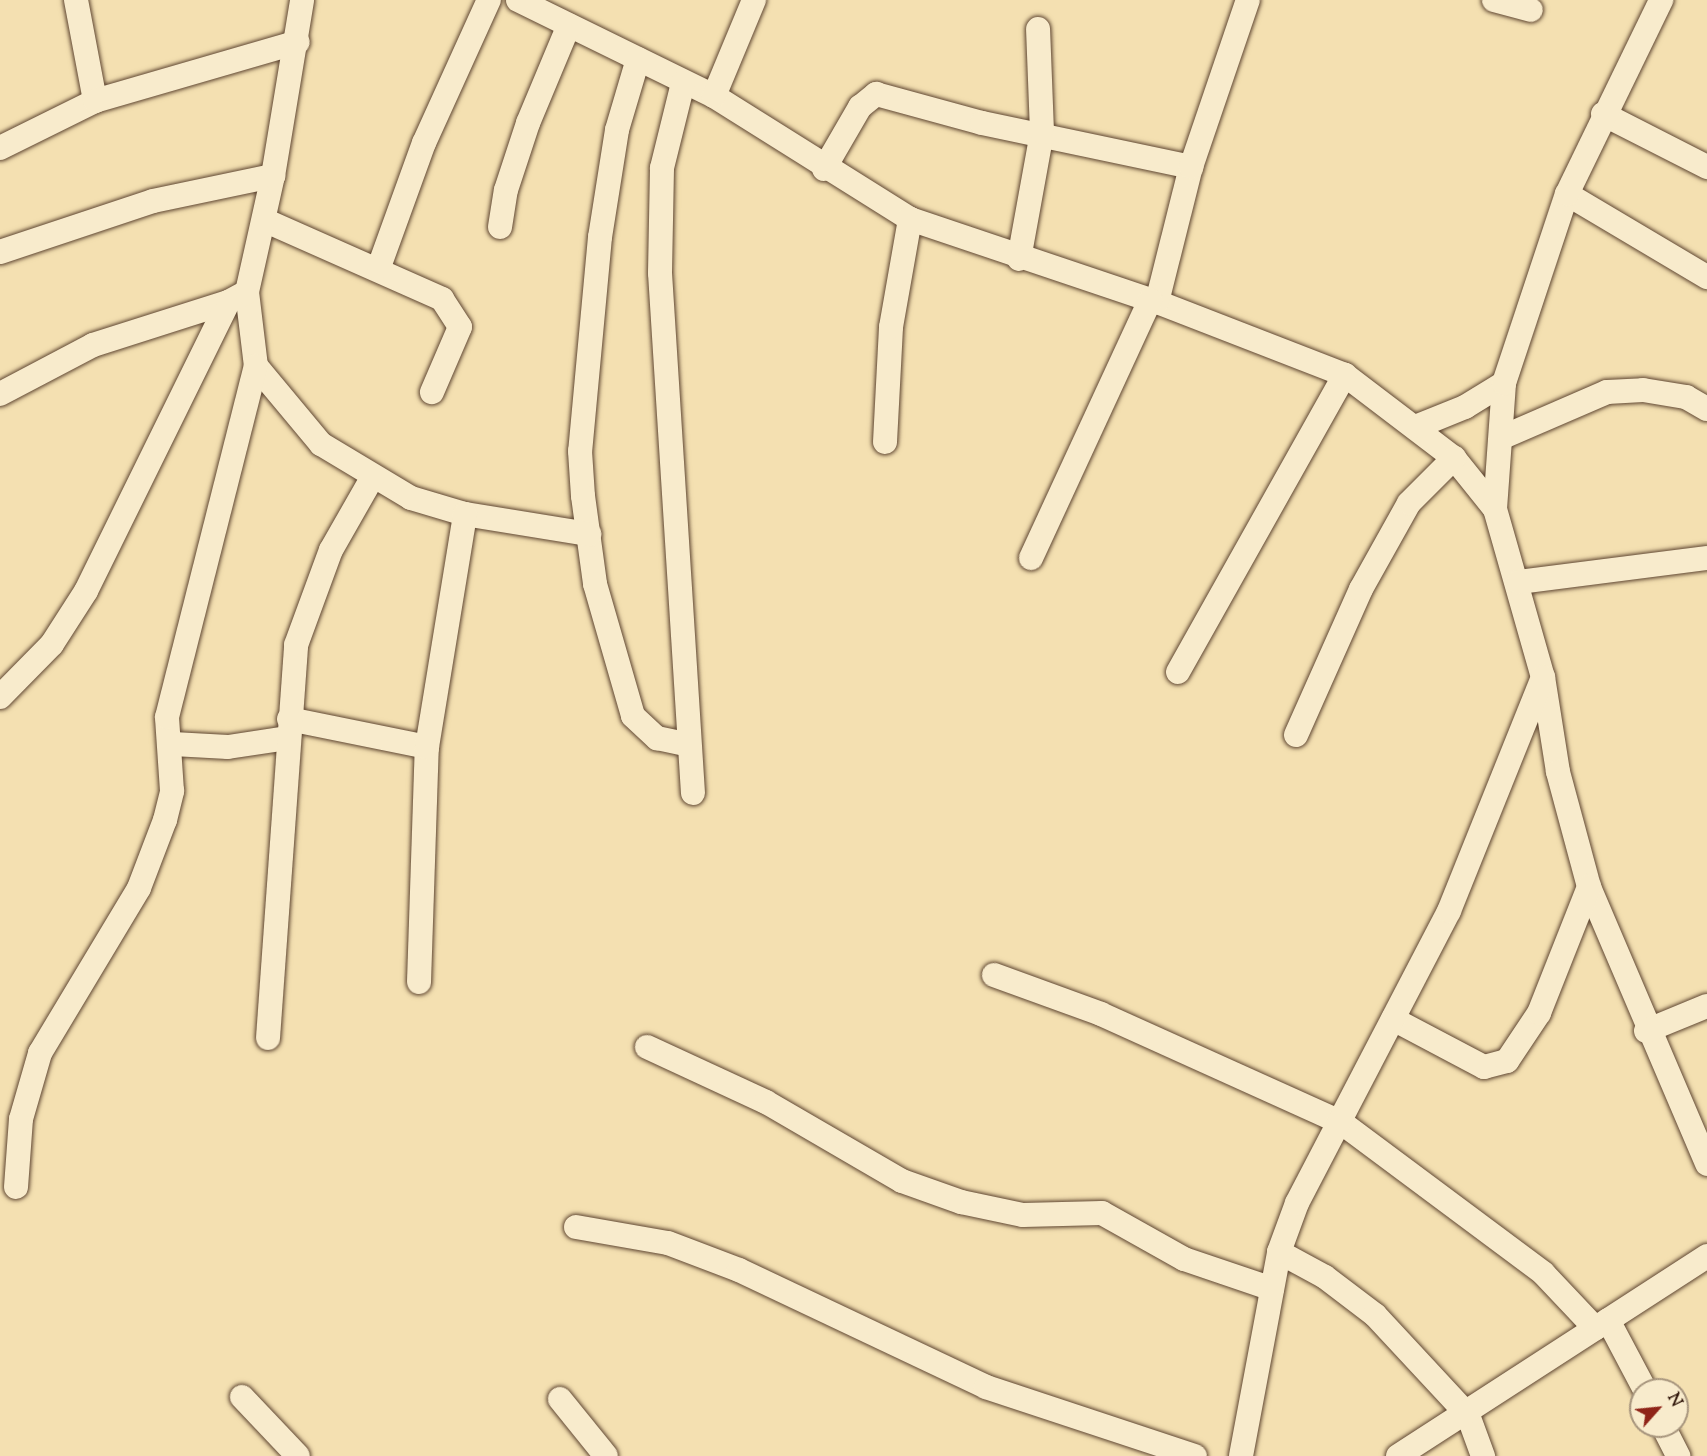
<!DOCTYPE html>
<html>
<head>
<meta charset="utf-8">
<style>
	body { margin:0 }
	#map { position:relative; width:1707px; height:1456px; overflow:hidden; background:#f4e0b1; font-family:"Sorts Mill Goudy",serif }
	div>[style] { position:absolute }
	.roads { filter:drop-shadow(0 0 2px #5f4632) drop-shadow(0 0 2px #5f4632) }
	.minor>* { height:24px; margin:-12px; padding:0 12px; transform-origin:12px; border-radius:12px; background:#f8ebcc }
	span { translate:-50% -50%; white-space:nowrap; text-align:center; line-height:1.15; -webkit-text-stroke:5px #f8ebcc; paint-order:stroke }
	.north { position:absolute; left:1629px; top:1378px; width:60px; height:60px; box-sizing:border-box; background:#f8ebcc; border:2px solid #a7957d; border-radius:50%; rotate:63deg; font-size:16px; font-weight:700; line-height:24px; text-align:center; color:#2d1307 }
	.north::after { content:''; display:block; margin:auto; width:21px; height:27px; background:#8f2418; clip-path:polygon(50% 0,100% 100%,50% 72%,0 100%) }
</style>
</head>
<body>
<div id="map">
	<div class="roads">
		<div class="minor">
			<i style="left:76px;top:0;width:103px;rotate:79.3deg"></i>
			<i style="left:518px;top:0;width:218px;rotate:26.1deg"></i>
			<i style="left:714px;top:96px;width:231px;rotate:32.1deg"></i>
			<i style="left:910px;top:219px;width:261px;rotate:18.6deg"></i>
			<i style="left:1157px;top:302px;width:202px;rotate:21.2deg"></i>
			<i style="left:1345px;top:375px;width:137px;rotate:37.3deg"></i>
			<i style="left:1454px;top:458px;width:65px;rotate:51.2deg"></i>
			<i style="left:1495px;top:509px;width:175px;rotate:74.1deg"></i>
			<i style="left:1543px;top:677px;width:96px;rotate:81deg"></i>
			<i style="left:1558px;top:772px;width:119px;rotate:74.9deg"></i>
			<i style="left:1589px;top:887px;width:301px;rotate:66.9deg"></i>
			<i style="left:1494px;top:0;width:38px;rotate:15deg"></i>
			<i style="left:638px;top:59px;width:74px;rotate:106.5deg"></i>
			<i style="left:617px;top:130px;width:108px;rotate:99deg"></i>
			<i style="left:600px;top:237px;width:215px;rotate:95.3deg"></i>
			<i style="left:580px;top:451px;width:45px;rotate:86.2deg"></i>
			<i style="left:583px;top:496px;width:89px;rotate:82.2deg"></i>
			<i style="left:595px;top:584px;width:137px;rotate:73.9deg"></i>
			<i style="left:633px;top:716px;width:33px;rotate:43deg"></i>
			<i style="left:657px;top:738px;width:30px;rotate:12deg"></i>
			<i style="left:683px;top:83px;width:88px;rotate:103.9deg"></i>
			<i style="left:662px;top:168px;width:105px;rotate:91.1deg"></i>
			<i style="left:660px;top:273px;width:521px;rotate:86.37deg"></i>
			<i style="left:714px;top:96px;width:104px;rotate:-67.4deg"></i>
			<i style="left:1603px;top:114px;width:117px;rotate:27deg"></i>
			<i style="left:0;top:148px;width:106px;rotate:-26.3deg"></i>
			<i style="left:95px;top:101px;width:211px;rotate:-16.2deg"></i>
			<i style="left:824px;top:169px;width:72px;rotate:-59.9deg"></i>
			<i style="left:860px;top:107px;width:21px;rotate:-39deg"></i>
			<i style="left:876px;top:94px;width:110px;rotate:15.3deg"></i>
			<i style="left:982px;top:123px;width:214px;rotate:11.9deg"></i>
			<i style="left:1567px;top:194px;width:163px;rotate:30.7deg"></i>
			<i style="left:264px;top:220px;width:195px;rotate:23.9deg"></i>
			<i style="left:442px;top:299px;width:33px;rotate:57deg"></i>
			<i style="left:460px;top:327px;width:71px;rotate:113.3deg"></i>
			<i style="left:500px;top:227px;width:37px;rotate:-81deg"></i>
			<i style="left:506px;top:190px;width:71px;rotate:-71.8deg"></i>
			<i style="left:528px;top:123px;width:106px;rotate:-67.3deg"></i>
			<i style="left:0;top:252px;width:161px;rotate:-18.4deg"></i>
			<i style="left:153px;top:201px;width:123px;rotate:-11.8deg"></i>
			<i style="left:1019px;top:259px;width:129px;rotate:-79.7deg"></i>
			<i style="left:1042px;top:132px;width:103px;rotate:-92.2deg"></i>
			<i style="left:379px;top:267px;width:132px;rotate:-70.1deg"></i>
			<i style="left:424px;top:143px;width:157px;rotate:-65.6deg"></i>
			<i style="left:247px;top:292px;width:75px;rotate:83.1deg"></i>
			<i style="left:256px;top:366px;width:102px;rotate:50.2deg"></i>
			<i style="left:321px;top:444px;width:105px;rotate:31deg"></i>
			<i style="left:411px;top:498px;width:56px;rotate:16.5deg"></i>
			<i style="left:465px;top:514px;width:126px;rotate:9.2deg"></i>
			<i style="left:1157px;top:302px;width:139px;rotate:-75.9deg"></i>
			<i style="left:1191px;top:167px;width:176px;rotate:-71.2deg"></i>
			<i style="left:0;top:394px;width:105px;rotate:-27.8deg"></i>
			<i style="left:93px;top:345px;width:142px;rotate:-17.7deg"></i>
			<i style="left:1418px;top:426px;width:51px;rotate:-22deg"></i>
			<i style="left:1465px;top:407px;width:46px;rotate:-31.6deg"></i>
			<i style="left:1503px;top:437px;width:113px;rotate:-23.4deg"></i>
			<i style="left:1607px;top:392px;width:36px;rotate:-3deg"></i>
			<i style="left:1643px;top:390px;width:44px;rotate:9.2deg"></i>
			<i style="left:1686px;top:397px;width:24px;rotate:30deg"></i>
			<i style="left:885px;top:442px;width:115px;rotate:-87deg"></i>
			<i style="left:891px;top:327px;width:110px;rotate:-80deg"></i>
			<i style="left:1495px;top:509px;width:126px;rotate:-85.9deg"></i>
			<i style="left:1504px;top:383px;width:199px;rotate:-71.6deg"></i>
			<i style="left:1567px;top:194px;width:216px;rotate:-64.1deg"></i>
			<i style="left:1031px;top:558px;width:284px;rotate:-65.2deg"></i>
			<i style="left:1519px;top:582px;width:190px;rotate:-7.3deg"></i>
			<i style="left:1178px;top:672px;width:341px;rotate:-60.7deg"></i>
			<i style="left:0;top:697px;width:74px;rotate:-45.5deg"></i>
			<i style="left:52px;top:644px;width:63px;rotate:-57.3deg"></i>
			<i style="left:86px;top:591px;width:322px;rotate:-63.8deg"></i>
			<i style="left:228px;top:302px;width:21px;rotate:-28deg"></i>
			<i style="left:247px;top:292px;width:119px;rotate:-77.4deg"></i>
			<i style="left:273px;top:176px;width:178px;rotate:-80.6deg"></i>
			<i style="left:289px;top:719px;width:141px;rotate:11.5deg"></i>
			<i style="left:1296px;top:735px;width:160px;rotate:-66deg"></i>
			<i style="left:1361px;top:589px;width:98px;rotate:-60.8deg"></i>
			<i style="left:1409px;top:503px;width:64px;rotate:-45deg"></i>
			<i style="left:173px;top:744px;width:55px;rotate:3.1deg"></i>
			<i style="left:228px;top:747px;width:61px;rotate:-8.5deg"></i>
			<i style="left:994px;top:975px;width:114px;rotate:20deg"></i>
			<i style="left:1101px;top:1014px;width:265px;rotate:24.3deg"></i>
			<i style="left:1342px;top:1123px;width:251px;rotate:36.7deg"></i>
			<i style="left:1543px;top:1273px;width:76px;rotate:46.6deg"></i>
			<i style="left:419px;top:982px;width:235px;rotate:-88.1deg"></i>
			<i style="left:427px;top:747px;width:236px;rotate:-80.7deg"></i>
			<i style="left:1393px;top:1019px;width:103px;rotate:27.8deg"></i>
			<i style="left:1484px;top:1067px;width:24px;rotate:-15deg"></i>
			<i style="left:1507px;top:1061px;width:58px;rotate:-56.3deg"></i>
			<i style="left:1539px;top:1013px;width:136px;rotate:-68.4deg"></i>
			<i style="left:1646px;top:1031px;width:66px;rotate:-22.3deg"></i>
			<i style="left:268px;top:1038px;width:394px;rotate:-85.9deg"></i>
			<i style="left:296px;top:645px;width:101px;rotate:-69.8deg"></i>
			<i style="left:331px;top:550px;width:83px;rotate:-60.3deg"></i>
			<i style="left:647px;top:1047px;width:131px;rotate:24.8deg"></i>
			<i style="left:766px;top:1102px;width:157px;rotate:30.2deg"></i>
			<i style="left:902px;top:1181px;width:63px;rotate:19.6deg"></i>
			<i style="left:961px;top:1202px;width:63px;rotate:11.8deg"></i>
			<i style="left:1023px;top:1215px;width:79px;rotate:-1.5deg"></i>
			<i style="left:1102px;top:1213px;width:94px;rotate:29.3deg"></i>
			<i style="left:1184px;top:1259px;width:93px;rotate:18.8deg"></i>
			<i style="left:16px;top:1187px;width:68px;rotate:-85.8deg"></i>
			<i style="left:21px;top:1119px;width:69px;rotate:-73.9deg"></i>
			<i style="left:40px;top:1053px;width:192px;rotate:-59deg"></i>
			<i style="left:139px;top:888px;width:73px;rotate:-69.1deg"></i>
			<i style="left:165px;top:820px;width:30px;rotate:-76deg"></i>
			<i style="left:172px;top:791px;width:74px;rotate:-93.9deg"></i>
			<i style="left:167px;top:717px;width:362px;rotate:-75.8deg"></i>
			<i style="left:576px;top:1227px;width:93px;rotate:9.9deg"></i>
			<i style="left:668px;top:1243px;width:76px;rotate:20.8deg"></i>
			<i style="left:739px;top:1270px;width:273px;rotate:25.3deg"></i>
			<i style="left:986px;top:1387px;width:220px;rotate:18.3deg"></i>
			<i style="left:1279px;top:1252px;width:52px;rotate:28.5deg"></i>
			<i style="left:1325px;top:1277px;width:63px;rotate:37.2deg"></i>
			<i style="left:1375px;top:1315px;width:137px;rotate:47.1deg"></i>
			<i style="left:1468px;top:1415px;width:44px;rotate:69.9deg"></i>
			<i style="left:1608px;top:1320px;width:79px;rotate:62.1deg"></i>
			<i style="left:242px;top:1397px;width:81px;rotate:46.5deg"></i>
			<i style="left:560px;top:1399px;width:73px;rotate:51.1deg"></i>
			<i style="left:1663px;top:1426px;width:34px;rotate:63deg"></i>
			<i style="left:1241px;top:1456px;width:208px;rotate:-79.4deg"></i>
			<i style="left:1279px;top:1252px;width:52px;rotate:-69.8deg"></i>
			<i style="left:1297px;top:1203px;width:329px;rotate:-62.5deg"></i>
			<i style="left:1449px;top:911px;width:252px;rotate:-68.1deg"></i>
			<i style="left:1398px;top:1456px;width:368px;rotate:-32.9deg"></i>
		</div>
	</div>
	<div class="north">N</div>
</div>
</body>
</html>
